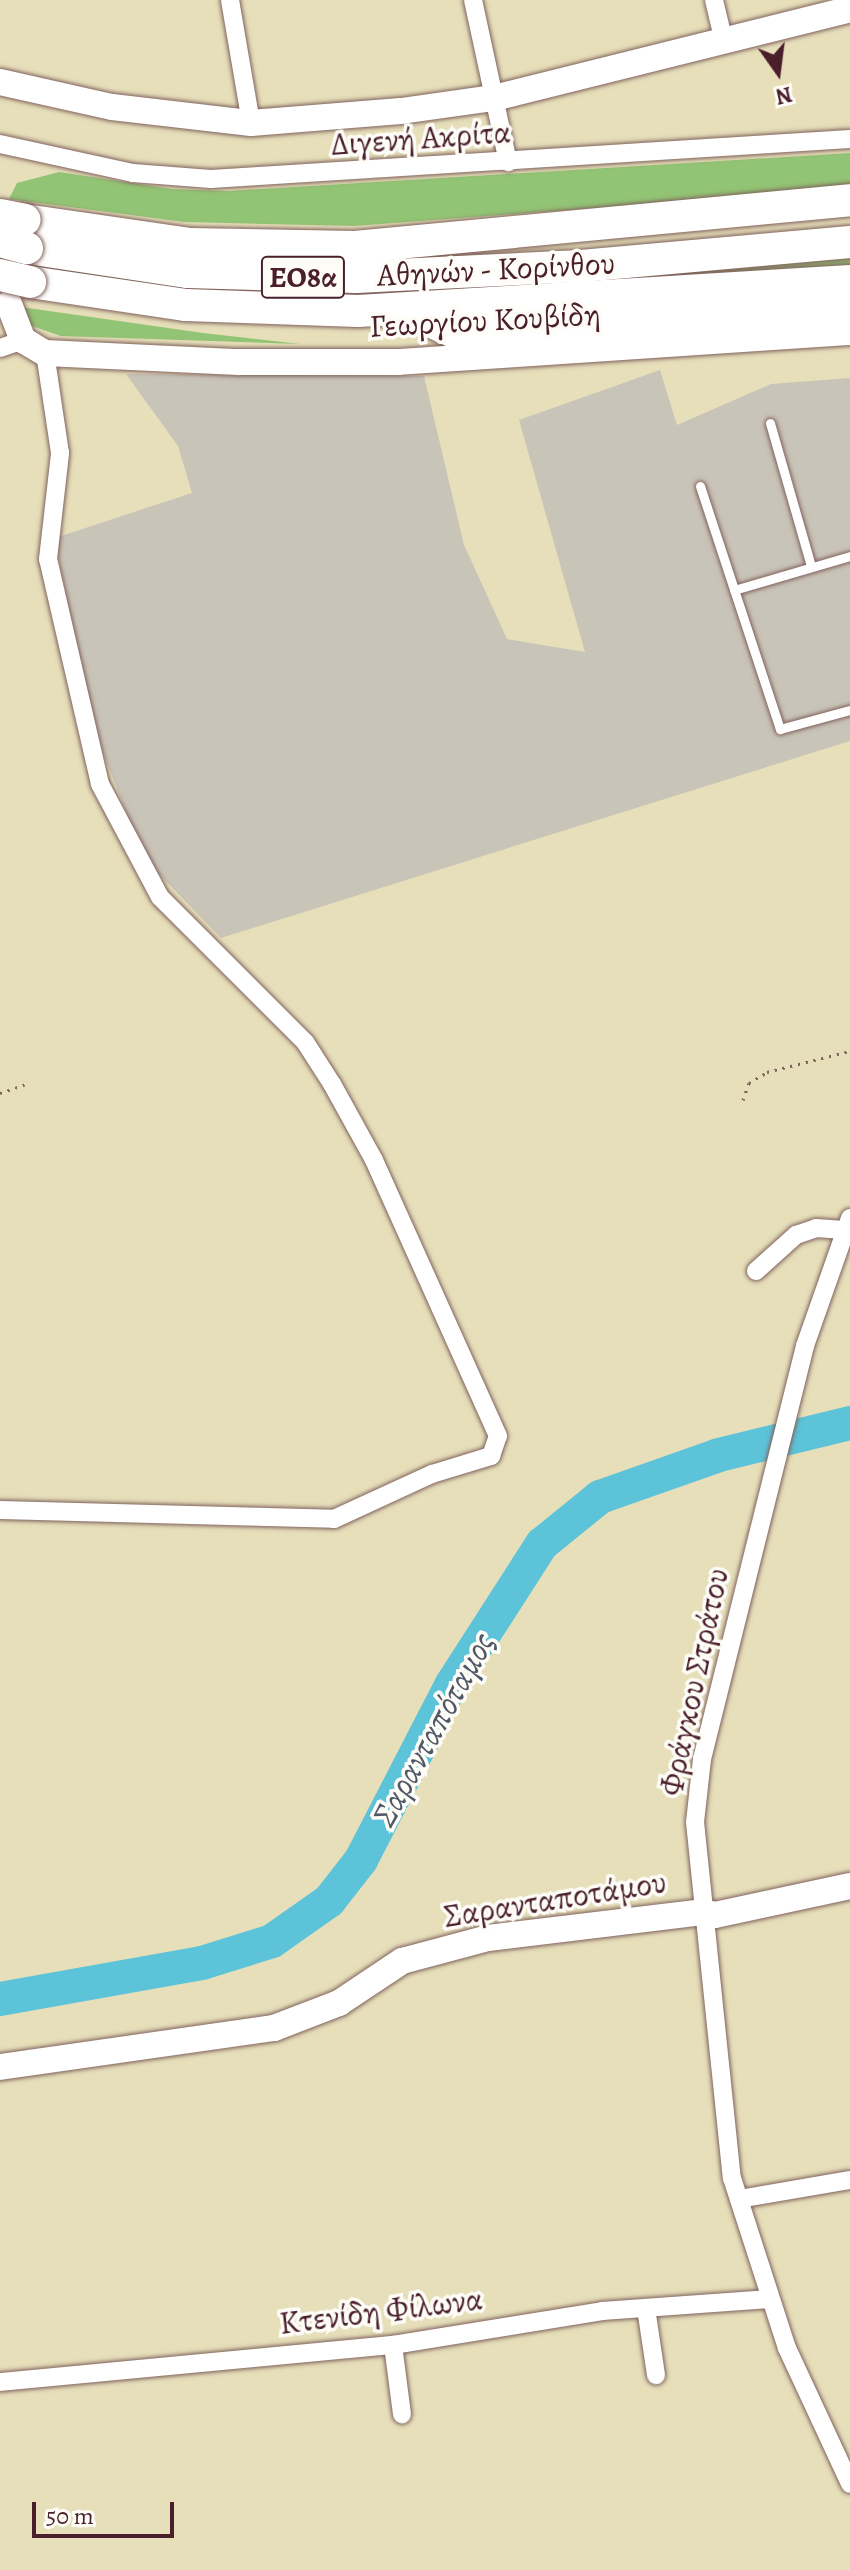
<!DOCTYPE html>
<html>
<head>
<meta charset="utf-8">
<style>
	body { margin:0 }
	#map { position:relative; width:850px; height:2570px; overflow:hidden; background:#e6dfba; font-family:Alegreya,serif }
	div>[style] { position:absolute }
	.industrial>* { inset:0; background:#c9c4b8 }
	.green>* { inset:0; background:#92c475 }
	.river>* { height:34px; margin:-17px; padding:0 17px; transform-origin:17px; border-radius:17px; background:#5cc3d9 }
	.path>* { height:3px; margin-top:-1.5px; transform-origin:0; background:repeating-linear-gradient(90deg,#81625d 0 2px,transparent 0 8px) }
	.roads { filter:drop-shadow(0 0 2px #81625d) drop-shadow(0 0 2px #81625d) }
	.lane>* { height:9px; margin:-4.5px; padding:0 4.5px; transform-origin:4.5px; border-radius:4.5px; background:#fff }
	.street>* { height:18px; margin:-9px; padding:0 9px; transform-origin:9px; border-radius:9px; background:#fff }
	.secondary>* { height:26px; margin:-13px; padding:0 13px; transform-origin:13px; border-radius:13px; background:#fff }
	.highway>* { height:32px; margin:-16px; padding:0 16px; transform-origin:16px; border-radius:16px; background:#fff }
	.bridges { filter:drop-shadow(0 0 2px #81625d) drop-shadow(0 0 2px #81625d) }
	.highway-bridge>* { height:32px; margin:-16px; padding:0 16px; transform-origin:16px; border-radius:16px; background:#fff }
	span { translate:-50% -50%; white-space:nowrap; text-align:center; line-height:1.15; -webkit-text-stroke:7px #fdfcf7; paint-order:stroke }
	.shield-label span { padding:2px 6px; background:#fdfcf7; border:2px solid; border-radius:6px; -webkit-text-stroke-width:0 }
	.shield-label { font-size:30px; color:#4a1f2b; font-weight:700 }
	.street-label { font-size:32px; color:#4a1f2b }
	.water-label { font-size:34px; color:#505868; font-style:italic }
	.north { position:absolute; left:738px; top:32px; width:80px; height:80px; -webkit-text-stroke:6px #fdfcf7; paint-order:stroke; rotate:166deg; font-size:22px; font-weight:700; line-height:32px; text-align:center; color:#4a1f2b }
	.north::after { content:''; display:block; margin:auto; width:28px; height:36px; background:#4a1f2b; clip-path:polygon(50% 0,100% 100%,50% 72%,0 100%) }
	.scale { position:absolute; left:32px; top:2502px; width:142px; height:36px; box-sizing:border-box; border:4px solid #4a1f2b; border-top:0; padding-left:10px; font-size:24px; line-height:28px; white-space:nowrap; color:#4a1f2b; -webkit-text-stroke:6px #fdfcf7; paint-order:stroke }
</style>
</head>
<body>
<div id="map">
	<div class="industrial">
		<i style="clip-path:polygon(660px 370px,677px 425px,771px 384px,850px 378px,850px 741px,221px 938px,156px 871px,132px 826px,97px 738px,58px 556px,58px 537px,192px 493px,178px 446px,126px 374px,424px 376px,464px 545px,507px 639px,585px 652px,519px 420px)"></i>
	</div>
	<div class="green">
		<i style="clip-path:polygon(850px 153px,850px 189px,354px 226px,184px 222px,9px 199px,17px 183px,59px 172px,172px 189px,228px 191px)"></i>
		<i style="clip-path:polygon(0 256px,103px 272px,850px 258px,850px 265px,473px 289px,272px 294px,102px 278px)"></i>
		<i style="clip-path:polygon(21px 307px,203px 333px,300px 344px,61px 336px,29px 325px)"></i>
	</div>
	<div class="river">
		<i style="left:0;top:1999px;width:205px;rotate:-10.1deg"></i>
		<i style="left:202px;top:1963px;width:73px;rotate:-17.4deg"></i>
		<i style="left:272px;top:1941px;width:70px;rotate:-35.1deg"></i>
		<i style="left:329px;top:1901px;width:52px;rotate:-52deg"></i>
		<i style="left:361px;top:1860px;width:198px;rotate:-62.7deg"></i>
		<i style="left:452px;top:1684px;width:166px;rotate:-57.3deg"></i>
		<i style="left:542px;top:1544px;width:75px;rotate:-39deg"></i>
		<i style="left:600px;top:1497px;width:126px;rotate:-19.4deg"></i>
		<i style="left:719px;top:1455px;width:135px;rotate:-13.7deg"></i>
	</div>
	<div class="path">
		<i style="left:0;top:1093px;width:28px;rotate:-19deg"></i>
		<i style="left:743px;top:1100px;width:18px;rotate:-71deg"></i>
		<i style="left:749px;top:1083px;width:21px;rotate:-31deg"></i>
		<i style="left:767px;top:1072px;width:86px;rotate:-14.2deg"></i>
	</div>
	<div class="roads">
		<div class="lane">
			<i style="left:770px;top:423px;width:149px;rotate:74deg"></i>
			<i style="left:700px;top:486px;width:256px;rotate:71.8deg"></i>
			<i style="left:780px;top:729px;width:73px;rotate:-15.2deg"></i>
			<i style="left:734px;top:590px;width:121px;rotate:-16.3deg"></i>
		</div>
		<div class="street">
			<i style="left:230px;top:0;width:125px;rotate:80.3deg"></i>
			<i style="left:473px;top:0;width:166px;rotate:77.8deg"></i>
			<i style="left:714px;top:0;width:43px;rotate:76.6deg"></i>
			<i style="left:0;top:144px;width:136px;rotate:12.3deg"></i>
			<i style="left:133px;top:173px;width:78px;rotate:4.4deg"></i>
			<i style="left:211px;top:179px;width:640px;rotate:-3.58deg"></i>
			<i style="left:0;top:348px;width:24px;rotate:-19deg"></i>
			<i style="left:850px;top:1218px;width:136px;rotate:109.4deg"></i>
			<i style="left:805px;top:1346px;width:426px;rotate:104deg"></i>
			<i style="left:702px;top:1759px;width:63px;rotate:96.3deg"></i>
			<i style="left:695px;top:1822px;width:358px;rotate:84.1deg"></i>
			<i style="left:732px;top:2178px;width:179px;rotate:72.1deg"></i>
			<i style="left:787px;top:2348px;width:150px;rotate:65.1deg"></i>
			<i style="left:756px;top:1271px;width:54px;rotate:-42deg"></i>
			<i style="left:796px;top:1235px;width:21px;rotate:-19deg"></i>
			<i style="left:816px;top:1228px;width:28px;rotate:4deg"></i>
			<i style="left:0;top:1510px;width:334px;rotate:1.5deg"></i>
			<i style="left:334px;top:1519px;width:108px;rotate:-24.7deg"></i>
			<i style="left:432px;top:1474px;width:62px;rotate:-17deg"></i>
			<i style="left:491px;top:1456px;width:21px;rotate:-71deg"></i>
			<i style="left:498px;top:1436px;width:303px;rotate:-114.2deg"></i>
			<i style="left:374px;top:1160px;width:87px;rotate:-118.9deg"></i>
			<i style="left:332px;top:1084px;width:50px;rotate:-122.7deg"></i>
			<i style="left:305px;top:1042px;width:205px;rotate:-135deg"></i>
			<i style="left:160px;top:897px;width:128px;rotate:-118deg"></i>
			<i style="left:100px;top:784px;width:231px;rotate:-103deg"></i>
			<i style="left:48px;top:559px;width:107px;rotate:-83.5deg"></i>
			<i style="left:60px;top:453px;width:101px;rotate:-98.5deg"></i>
			<i style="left:739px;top:2199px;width:113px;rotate:-9.7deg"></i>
			<i style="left:646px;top:2308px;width:68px;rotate:81.5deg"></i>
			<i style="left:393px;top:2345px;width:70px;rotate:82.6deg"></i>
			<i style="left:0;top:2382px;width:395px;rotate:-5.4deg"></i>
			<i style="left:393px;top:2345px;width:212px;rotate:-9.2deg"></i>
			<i style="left:602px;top:2311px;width:168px;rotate:-4.1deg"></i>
		</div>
		<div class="secondary">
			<i style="left:0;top:82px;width:115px;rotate:12.6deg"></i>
			<i style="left:112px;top:107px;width:140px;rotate:6.6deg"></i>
			<i style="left:251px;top:123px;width:150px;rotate:-4.6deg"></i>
			<i style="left:401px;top:111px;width:94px;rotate:-8deg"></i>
			<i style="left:494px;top:98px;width:367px;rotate:-14deg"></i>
			<i style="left:9px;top:304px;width:39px;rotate:69deg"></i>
			<i style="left:23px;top:340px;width:26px;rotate:31deg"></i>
			<i style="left:45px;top:353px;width:194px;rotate:2.7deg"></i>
			<i style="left:239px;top:362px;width:159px"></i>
			<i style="left:398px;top:362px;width:453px;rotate:-3.8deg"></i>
			<i style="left:0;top:2067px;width:277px;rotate:-8.1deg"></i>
			<i style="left:274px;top:2028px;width:70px;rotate:-21deg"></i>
			<i style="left:339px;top:2003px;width:76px;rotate:-33.7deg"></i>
			<i style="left:402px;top:1961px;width:89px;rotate:-15deg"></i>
			<i style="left:488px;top:1938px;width:216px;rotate:-6.9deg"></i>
			<i style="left:702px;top:1912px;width:13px;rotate:13deg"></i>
			<i style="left:715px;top:1915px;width:138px;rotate:-12.1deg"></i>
		</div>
		<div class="highway">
			<i style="left:25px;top:220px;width:167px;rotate:8.3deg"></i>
			<i style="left:190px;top:244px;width:165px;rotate:1deg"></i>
			<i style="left:355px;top:247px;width:497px;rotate:-5.4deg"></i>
			<i style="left:27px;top:248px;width:163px;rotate:8.5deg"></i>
			<i style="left:188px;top:272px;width:168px;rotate:1.7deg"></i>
			<i style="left:356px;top:277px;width:225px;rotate:-2.8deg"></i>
			<i style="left:581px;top:266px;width:270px;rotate:-5.1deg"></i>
			<i style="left:30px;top:282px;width:158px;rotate:8.4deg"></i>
			<i style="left:186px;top:305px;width:172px;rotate:2deg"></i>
			<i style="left:358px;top:311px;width:493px;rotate:-3.5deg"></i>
			<i style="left:409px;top:312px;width:49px;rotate:24deg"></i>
			<i style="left:454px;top:332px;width:397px;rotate:-3.5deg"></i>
		</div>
	</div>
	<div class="bridges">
		<div class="highway-bridge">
			<i style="left:0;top:215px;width:25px;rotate:11deg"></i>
			<i style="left:0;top:241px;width:28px;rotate:15deg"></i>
			<i style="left:0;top:275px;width:31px;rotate:13deg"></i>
		</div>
	</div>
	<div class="shield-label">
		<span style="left:303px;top:277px">ΕΟ8α</span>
	</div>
	<div class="street-label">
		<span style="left:421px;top:138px;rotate:-4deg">Διγενή Ακρίτα</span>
		<span style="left:496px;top:269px;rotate:-3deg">Αθηνών - Κορίνθου</span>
		<span style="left:485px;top:320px;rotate:-3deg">Γεωργίου Κουβίδη</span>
		<span style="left:694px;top:1682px;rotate:-78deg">Φράγκου Στράτου</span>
		<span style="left:555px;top:1899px;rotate:-9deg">Σαρανταποτάμου</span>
		<span style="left:381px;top:2311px;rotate:-7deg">Κτενίδη Φίλωνα</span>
	</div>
	<div class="water-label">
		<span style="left:433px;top:1729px;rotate:-61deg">Σαρανταπόταμος</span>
	</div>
	<div class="north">N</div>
	<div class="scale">50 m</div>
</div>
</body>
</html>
